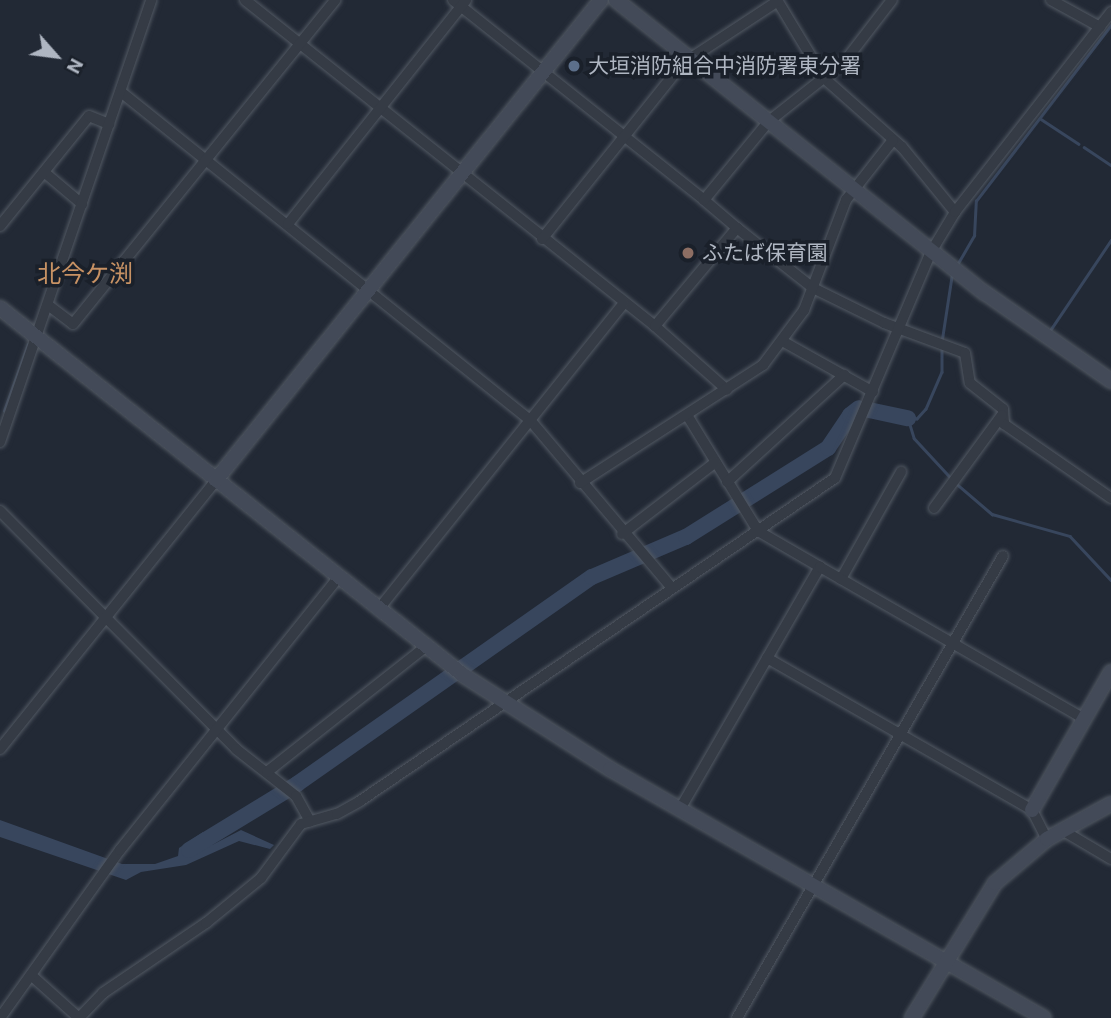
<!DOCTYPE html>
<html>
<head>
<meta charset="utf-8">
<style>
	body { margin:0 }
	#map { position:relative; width:1111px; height:1018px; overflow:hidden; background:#222935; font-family:Roboto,"Noto Sans JP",sans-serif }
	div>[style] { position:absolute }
	.water>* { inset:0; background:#38465d }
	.stream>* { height:2.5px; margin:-1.25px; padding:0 1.25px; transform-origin:1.25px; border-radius:1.25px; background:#38465d }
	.river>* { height:16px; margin:-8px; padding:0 8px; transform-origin:8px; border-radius:8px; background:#38465d }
	.roads { filter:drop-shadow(0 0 2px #525963) drop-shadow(0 0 2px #525963) }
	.street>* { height:10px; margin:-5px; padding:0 5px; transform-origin:5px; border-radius:5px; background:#353b45 }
	.secondary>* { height:14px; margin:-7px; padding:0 7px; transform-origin:7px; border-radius:7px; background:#434a58 }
	.dots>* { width:19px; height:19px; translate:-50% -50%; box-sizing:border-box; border:4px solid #1a202a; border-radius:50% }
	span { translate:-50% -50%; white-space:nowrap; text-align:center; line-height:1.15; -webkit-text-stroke:7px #1a202a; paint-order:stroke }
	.poi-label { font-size:21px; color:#afb6c2 }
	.left { translate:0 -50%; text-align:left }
	.quarter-label { font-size:24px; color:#c89264 }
	.north { position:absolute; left:21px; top:21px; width:70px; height:70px; -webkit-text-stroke:5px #1a202a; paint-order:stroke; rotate:118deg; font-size:19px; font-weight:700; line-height:28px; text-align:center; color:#afb6c2 }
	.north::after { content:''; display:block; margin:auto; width:24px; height:32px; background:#afb6c2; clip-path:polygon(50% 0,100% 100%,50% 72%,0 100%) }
</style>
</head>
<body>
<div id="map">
	<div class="water">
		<i style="clip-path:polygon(0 820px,122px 864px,155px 864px,178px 856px,179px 848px,203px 832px,212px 845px,241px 830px,274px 845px,270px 849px,239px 841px,186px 865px,141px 872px,126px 880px,0 837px)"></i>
	</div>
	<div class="stream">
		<i style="left:1041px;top:119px;width:45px;rotate:33.3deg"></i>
		<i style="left:1084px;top:147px;width:32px;rotate:34deg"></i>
		<i style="left:957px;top:265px;width:34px;rotate:-60deg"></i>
		<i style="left:974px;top:236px;width:35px;rotate:-87deg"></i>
		<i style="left:976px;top:201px;width:222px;rotate:-52.5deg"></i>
		<i style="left:1049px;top:332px;width:111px;rotate:-56deg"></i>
		<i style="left:942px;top:339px;width:66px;rotate:-81.3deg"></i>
		<i style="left:942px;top:349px;width:23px;rotate:90deg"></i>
		<i style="left:942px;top:372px;width:40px;rotate:113.4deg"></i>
		<i style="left:926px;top:409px;width:13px;rotate:132deg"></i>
		<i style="left:917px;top:419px;width:9px;rotate:-174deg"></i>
		<i style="left:908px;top:418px;width:21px;rotate:73deg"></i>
		<i style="left:914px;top:438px;width:54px;rotate:47.2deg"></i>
		<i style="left:4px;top:411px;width:71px;rotate:-70.3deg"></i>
		<i style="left:958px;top:485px;width:45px;rotate:40.5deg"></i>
		<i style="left:992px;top:514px;width:81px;rotate:15.8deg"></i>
		<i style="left:1070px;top:536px;width:60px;rotate:47deg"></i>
	</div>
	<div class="river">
		<i style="left:869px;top:410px;width:40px;rotate:12deg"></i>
		<i style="left:189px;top:850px;width:127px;rotate:-31.4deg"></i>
		<i style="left:297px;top:784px;width:360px;rotate:-35.1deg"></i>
		<i style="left:592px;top:577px;width:102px;rotate:-23.1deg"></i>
		<i style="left:686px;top:537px;width:168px;rotate:-32.1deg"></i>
		<i style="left:828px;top:448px;width:40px;rotate:-56deg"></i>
		<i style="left:850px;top:415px;width:11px;rotate:-38deg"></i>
	</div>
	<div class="roads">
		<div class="street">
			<i style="left:245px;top:0;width:524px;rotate:38.49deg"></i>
			<i style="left:655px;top:326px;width:96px;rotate:41.6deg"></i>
			<i style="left:453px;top:0;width:321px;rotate:38.5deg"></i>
			<i style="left:777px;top:0;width:91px;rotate:58.9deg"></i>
			<i style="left:824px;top:78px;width:104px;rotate:41.5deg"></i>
			<i style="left:902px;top:147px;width:84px;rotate:50.8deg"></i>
			<i style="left:1051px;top:0;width:56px;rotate:28.9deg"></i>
			<i style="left:121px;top:92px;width:524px;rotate:38.73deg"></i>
			<i style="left:530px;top:420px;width:219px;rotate:49.8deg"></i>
			<i style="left:44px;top:172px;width:50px;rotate:40.1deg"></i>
			<i style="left:288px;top:224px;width:286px;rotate:-51.5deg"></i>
			<i style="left:0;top:226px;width:141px;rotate:-51deg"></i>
			<i style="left:89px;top:116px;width:22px;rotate:22deg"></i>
			<i style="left:737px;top:228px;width:97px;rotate:38.3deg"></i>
			<i style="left:813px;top:288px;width:79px;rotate:26.2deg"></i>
			<i style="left:884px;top:323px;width:86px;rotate:20.3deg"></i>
			<i style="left:965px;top:353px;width:30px;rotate:81deg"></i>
			<i style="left:970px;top:383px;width:42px;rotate:38.2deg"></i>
			<i style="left:1003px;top:409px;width:15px;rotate:86deg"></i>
			<i style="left:1004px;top:424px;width:130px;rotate:34.7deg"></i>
			<i style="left:542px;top:239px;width:224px;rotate:-51.3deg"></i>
			<i style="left:682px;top:64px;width:115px;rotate:-33.3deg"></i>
			<i style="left:48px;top:305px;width:31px;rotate:37deg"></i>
			<i style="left:73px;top:324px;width:417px;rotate:-51deg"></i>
			<i style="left:655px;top:326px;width:128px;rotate:-50.1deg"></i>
			<i style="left:737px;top:228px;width:43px;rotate:-139.7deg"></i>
			<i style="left:704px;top:200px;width:101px;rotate:-50.6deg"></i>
			<i style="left:768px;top:122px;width:98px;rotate:-38.4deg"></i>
			<i style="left:845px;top:61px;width:77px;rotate:-52.4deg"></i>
			<i style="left:784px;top:342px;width:102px;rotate:29.3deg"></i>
			<i style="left:687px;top:415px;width:136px;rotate:58.5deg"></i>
			<i style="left:758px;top:531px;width:72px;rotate:30.1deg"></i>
			<i style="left:0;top:442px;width:467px;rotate:-71.1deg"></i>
			<i style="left:727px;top:482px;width:159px;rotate:-42.4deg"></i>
			<i style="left:580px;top:483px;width:218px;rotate:-32.8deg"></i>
			<i style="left:763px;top:365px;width:69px;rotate:-53.3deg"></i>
			<i style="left:804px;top:310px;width:118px;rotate:-69.1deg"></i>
			<i style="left:846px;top:200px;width:76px;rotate:-51.9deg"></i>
			<i style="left:934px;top:508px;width:115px;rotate:-53.8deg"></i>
			<i style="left:0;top:511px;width:335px;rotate:45.2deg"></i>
			<i style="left:236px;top:749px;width:76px;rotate:38.1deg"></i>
			<i style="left:296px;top:796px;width:29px;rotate:61deg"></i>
			<i style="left:622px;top:534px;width:118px;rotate:-37.5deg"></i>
			<i style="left:841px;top:579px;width:123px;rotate:-60.7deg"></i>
			<i style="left:378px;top:610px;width:393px;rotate:-51.3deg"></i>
			<i style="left:767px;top:658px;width:305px;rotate:29.8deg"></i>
			<i style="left:1032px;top:810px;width:33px;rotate:63deg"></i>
			<i style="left:0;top:749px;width:345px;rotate:-51.2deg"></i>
			<i style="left:267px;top:772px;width:201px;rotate:-38.3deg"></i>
			<i style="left:680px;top:809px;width:280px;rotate:-60deg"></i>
			<i style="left:820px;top:567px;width:305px;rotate:29.9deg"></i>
			<i style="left:1062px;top:830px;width:57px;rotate:30.6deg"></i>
			<i style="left:31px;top:975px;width:64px;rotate:41.9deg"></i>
			<i style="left:0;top:1018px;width:206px;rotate:-54.5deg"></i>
			<i style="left:120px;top:850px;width:349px;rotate:-51.3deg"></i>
			<i style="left:79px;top:1018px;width:35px;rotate:-46deg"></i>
			<i style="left:103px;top:993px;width:125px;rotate:-34.2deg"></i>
			<i style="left:206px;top:923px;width:71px;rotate:-39.3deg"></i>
			<i style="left:261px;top:878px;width:67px;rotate:-53.5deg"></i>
			<i style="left:301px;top:824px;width:37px;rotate:-16deg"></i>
			<i style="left:337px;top:814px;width:26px;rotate:-29deg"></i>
			<i style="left:360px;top:801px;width:574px;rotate:-34.22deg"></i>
			<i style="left:835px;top:478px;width:246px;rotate:-67deg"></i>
			<i style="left:931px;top:252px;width:47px;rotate:-59deg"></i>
			<i style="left:955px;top:212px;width:254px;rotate:-52deg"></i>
			<i style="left:737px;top:1018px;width:533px;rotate:-60.07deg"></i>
		</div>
		<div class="secondary">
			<i style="left:616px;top:0;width:471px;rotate:38.5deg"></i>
			<i style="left:985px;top:293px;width:154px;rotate:34.9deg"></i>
			<i style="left:0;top:308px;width:591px;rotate:38.4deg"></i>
			<i style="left:463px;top:675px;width:174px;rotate:32.6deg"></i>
			<i style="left:610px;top:769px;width:500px;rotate:29.84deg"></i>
			<i style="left:216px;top:480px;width:615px;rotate:-51.27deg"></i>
			<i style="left:1032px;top:810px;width:159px;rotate:-60.2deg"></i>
			<i style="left:912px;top:1018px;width:158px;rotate:-58.4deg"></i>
			<i style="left:995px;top:883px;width:68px;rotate:-40.2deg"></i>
			<i style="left:1047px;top:839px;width:73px;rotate:-28.7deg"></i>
		</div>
	</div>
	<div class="dots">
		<i style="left:574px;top:66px;background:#5c6f8a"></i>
		<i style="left:688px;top:253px;background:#8d6e63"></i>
	</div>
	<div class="poi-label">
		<span class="left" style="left:588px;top:66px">大垣消防組合中消防署東分署</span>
		<span class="left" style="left:702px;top:253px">ふたば保育園</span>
	</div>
	<div class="quarter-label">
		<span style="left:85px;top:275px">北今ケ渕</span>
	</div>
	<div class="north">N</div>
</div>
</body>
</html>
